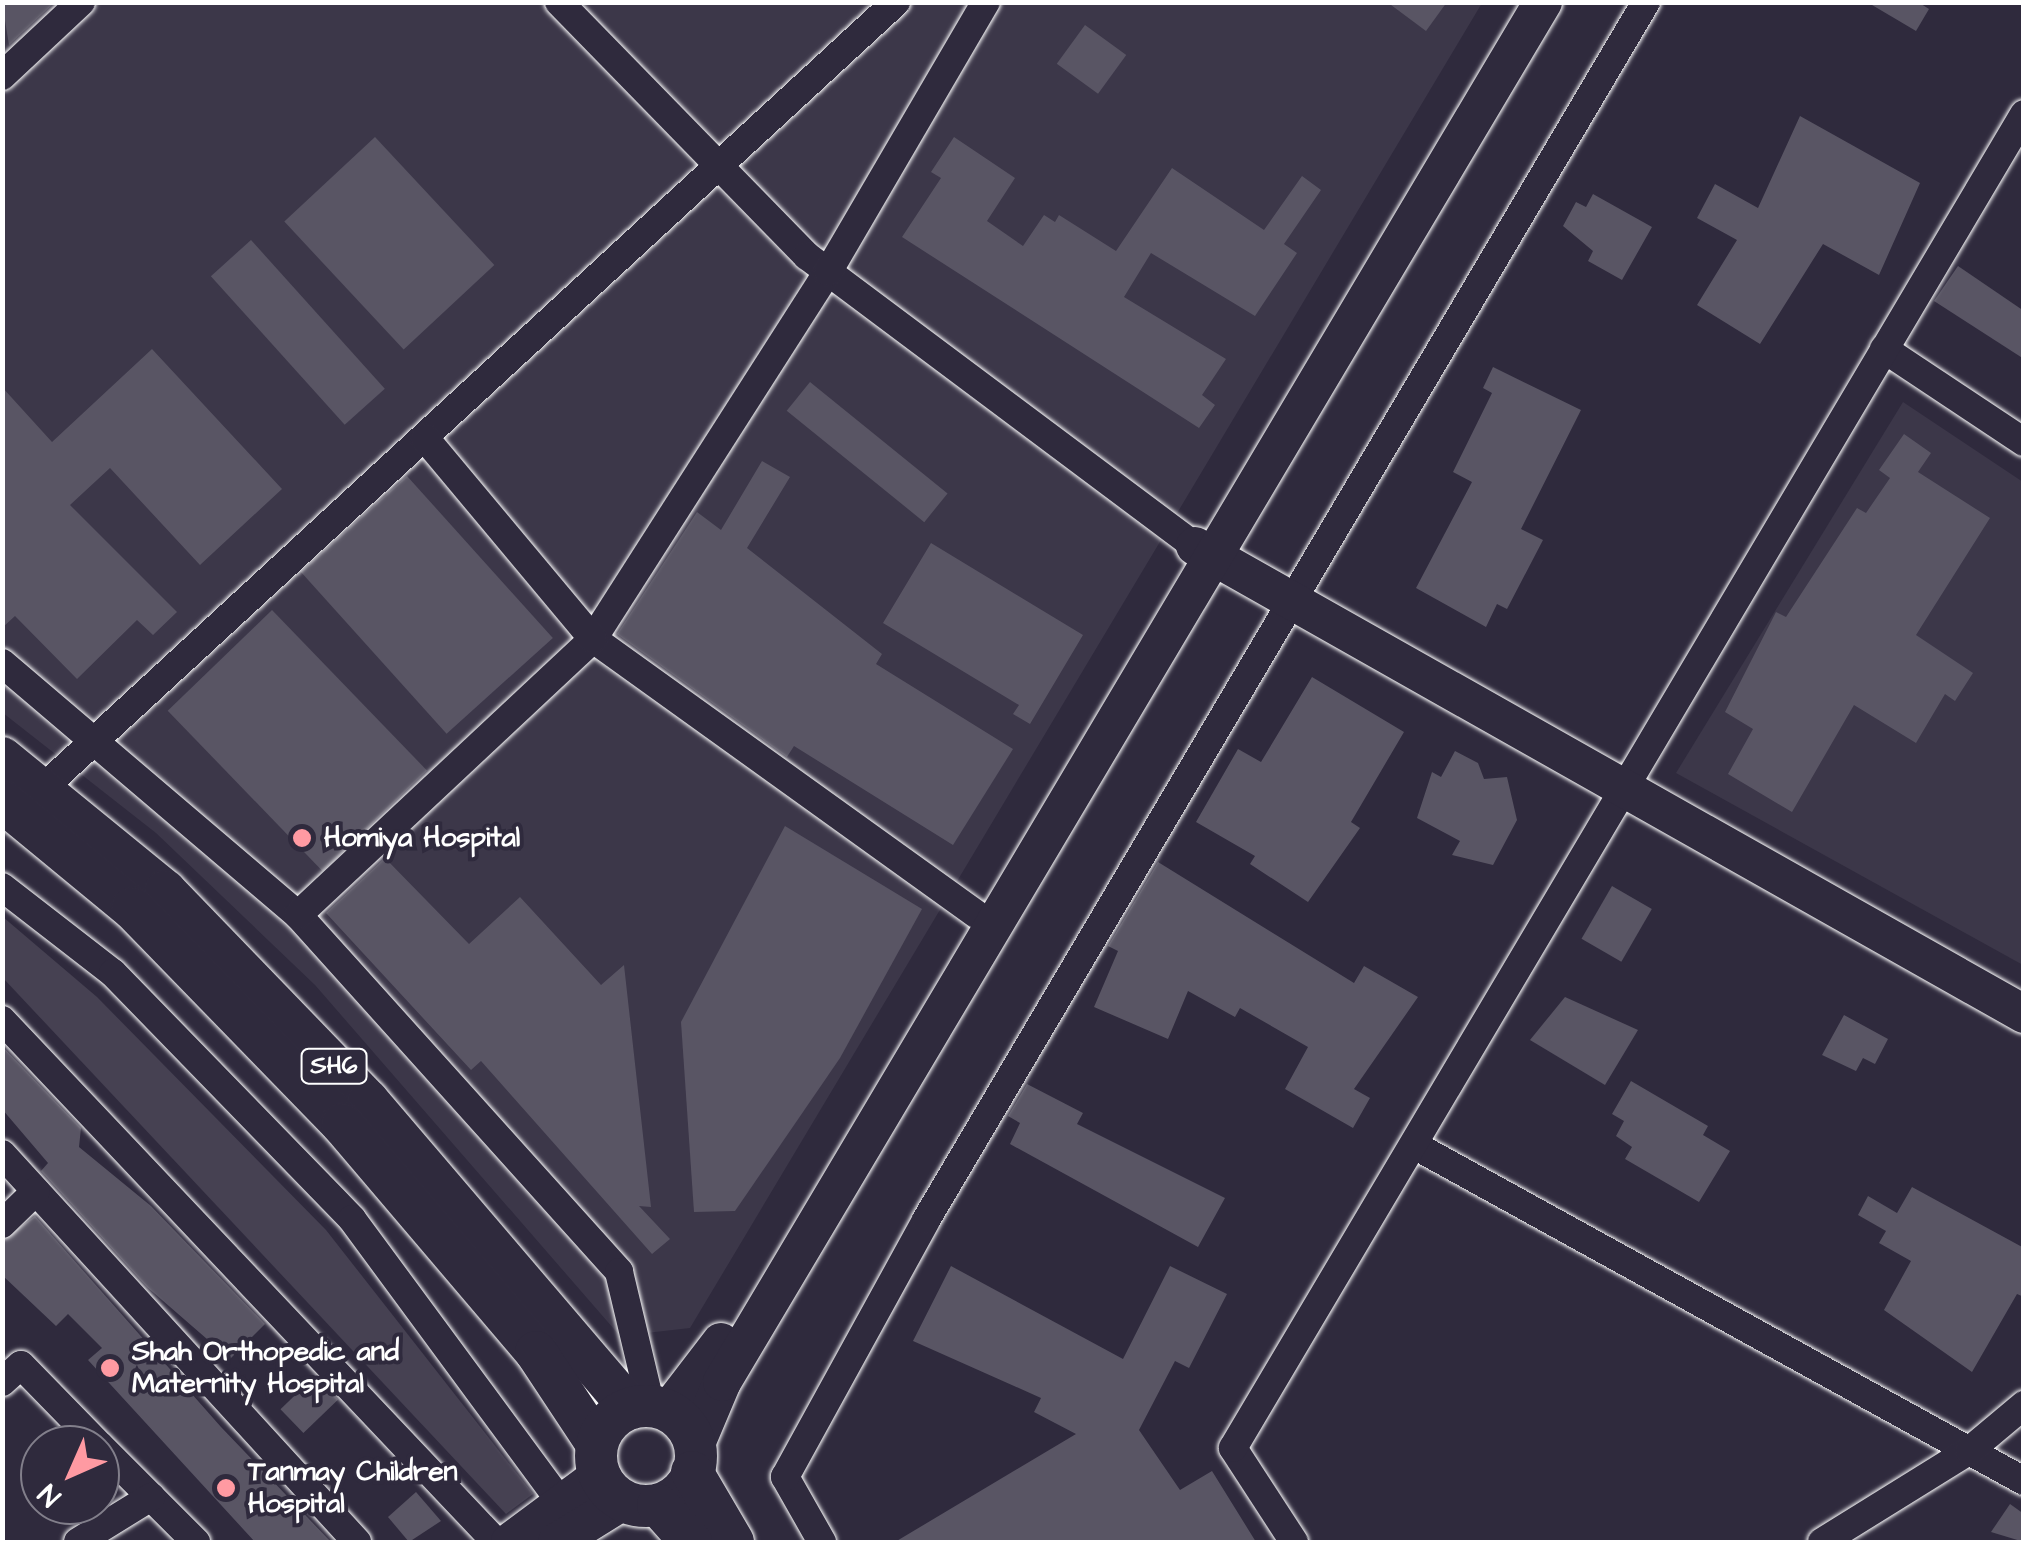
<!DOCTYPE html>
<html>
<head>
<meta charset="utf-8">
<style>
	body { margin:0 }
	#map { position:relative; width:2026px; height:1545px; overflow:hidden; background:#2f2a3d; font-family:"Architects Daughter",sans-serif }
	div>[style] { position:absolute }
	.built>* { inset:0; background:#3c3749 }
	.green>* { inset:0; background:#464152 }
	.building>* { inset:0; background:#595564; transform-origin:0 0 }
	.roads { filter:drop-shadow(0 0 2px #fff) drop-shadow(0 0 2px #fff) }
	.street>* { height:28px; margin:-14px; padding:0 14px; transform-origin:14px; border-radius:14px; background:#2f2a3d }
	.secondary>* { height:38px; margin:-19px; padding:0 19px; transform-origin:19px; border-radius:19px; background:#2f2a3d }
	.primary>* { height:42px; margin:-21px; padding:0 21px; transform-origin:21px; border-radius:21px; background:#2f2a3d }
	.primary>.ring { margin:-21px; padding:0; box-sizing:content-box; background:none; border:42px solid #2f2a3d; border-radius:50% }
	.dots>* { width:28px; height:28px; translate:-50% -50%; box-sizing:border-box; border:5px solid #2f2a3d; border-radius:50% }
	span { translate:-50% -50%; white-space:nowrap; text-align:center; line-height:1.15; -webkit-text-stroke:8px #2f2a3d; paint-order:stroke }
	.shield-label span { padding:2px 8px; background:#2f2a3d; border:2px solid; border-radius:8px; -webkit-text-stroke-width:0 }
	.shield-label { font-size:25px; color:#fff; font-weight:700 }
	.poi-label { font-size:28px; color:#fff; font-weight:700 }
	.left { translate:0 -50%; text-align:left }
	.frame { position:absolute; inset:0; border:5px solid #fff; pointer-events:none }
	.north { position:absolute; left:20px; top:1425px; width:100px; height:100px; box-sizing:border-box; background:#2f2a3d; border:2px solid #827f8b; border-radius:50%; rotate:225deg; font-size:28px; font-weight:700; line-height:40px; text-align:center; color:#fff }
	.north::after { content:''; display:block; margin:auto; width:35px; height:45px; background:#ff9aa2; clip-path:polygon(50% 0,100% 100%,50% 72%,0 100%) }
</style>
</head>
<body>
<div id="map">
	<div class="built">
		<i style="clip-path:polygon(2px 3px,1482px 3px,690px 1328px,620px 1336px,315px 985px,156px 833px,3px 713px)"></i>
		<i style="clip-path:polygon(1903px 402px,2023px 482px,2023px 965px,1676px 773px)"></i>
	</div>
	<div class="green">
		<i style="clip-path:polygon(3px 917px,97px 997px,326px 1230px,533px 1494px,506px 1514px,3px 978px)"></i>
	</div>
	<div class="building">
		<i style="clip-path:polygon(2px 2px,55px 2px,9px 45px)"></i>
		<i style="clip-path:polygon(1387px 2px,1447px 2px,1426px 31px)"></i>
		<i style="clip-path:polygon(1867px 2px,1918px 2px,1929px 9px,1916px 31px)"></i>
		<i style="left:1085px;top:25px;width:51px;height:48px;rotate:36deg"></i>
		<i style="clip-path:polygon(1800px 116px,1920px 183px,1879px 275px,1823px 244px,1760px 344px,1697px 305px,1737px 240px,1697px 218px,1715px 184px,1758px 208px)"></i>
		<i style="left:375px;top:137px;width:175px;height:124px;rotate:47deg"></i>
		<i style="clip-path:polygon(954px 137px,1015px 178px,987px 221px,1023px 246px,1044px 215px,1055px 222px,1059px 215px,1116px 251px,1172px 168px,1264px 230px,1302px 176px,1321px 190px,1284px 244px,1297px 253px,1255px 316px,1151px 253px,1124px 297px,1226px 359px,1202px 395px,1215px 405px,1199px 428px,902px 237px,941px 178px,931px 172px)"></i>
		<i style="clip-path:polygon(1593px 194px,1652px 227px,1622px 280px,1588px 261px,1593px 251px,1563px 226px,1576px 202px,1586px 207px)"></i>
		<i style="left:251px;top:240px;width:200px;height:54px;rotate:48deg"></i>
		<i style="clip-path:polygon(1958px 266px,2024px 311px,2024px 359px,1934px 301px)"></i>
		<i style="clip-path:polygon(152px 349px,282px 489px,200px 565px,110px 468px,70px 505px,177px 612px,153px 635px,137px 620px,77px 679px,15px 616px,2px 628px,2px 387px,52px 442px)"></i>
		<i style="clip-path:polygon(1493px 367px,1581px 410px,1521px 529px,1543px 540px,1507px 609px,1497px 604px,1486px 627px,1416px 588px,1472px 482px,1453px 472px,1492px 393px,1483px 388px)"></i>
		<i style="left:810px;top:382px;width:177px;height:37px;rotate:39deg"></i>
		<i style="clip-path:polygon(1904px 434px,1931px 453px,1918px 472px,1990px 518px,1916px 635px,1973px 673px,1955px 701px,1945px 694px,1916px 743px,1854px 705px,1792px 812px,1728px 774px,1753px 729px,1725px 712px,1776px 612px,1786px 617px,1857px 508px,1866px 513px,1890px 478px,1879px 470px)"></i>
		<i style="clip-path:polygon(762px 461px,790px 477px,747px 548px,882px 654px,876px 664px,1013px 749px,953px 845px,794px 746px,787px 757px,617px 634px,697px 512px,721px 530px)"></i>
		<i style="left:407px;top:476px;width:218px;height:143px;rotate:48deg"></i>
		<i style="clip-path:polygon(931px 543px,1083px 635px,1030px 724px,1013px 714px,1019px 705px,883px 623px)"></i>
		<i style="left:272px;top:610px;width:223px;height:145px;rotate:46deg"></i>
		<i style="clip-path:polygon(1312px 677px,1404px 732px,1351px 822px,1360px 828px,1308px 902px,1250px 864px,1255px 856px,1196px 822px,1238px 749px,1261px 762px)"></i>
		<i style="clip-path:polygon(1455px 751px,1478px 763px,1484px 779px,1507px 777px,1517px 820px,1493px 865px,1452px 855px,1460px 841px,1417px 818px,1432px 772px,1441px 777px)"></i>
		<i style="clip-path:polygon(785px 826px,922px 909px,840px 1058px,735px 1211px,694px 1212px,681px 1022px)"></i>
		<i style="clip-path:polygon(385px 858px,469px 944px,520px 897px,601px 985px,624px 965px,651px 1207px,639px 1206px,670px 1239px,652px 1254px,481px 1061px,471px 1070px,326px 913px)"></i>
		<i style="clip-path:polygon(1158px 862px,1354px 983px,1364px 966px,1418px 997px,1354px 1089px,1370px 1098px,1353px 1128px,1285px 1089px,1308px 1047px,1240px 1008px,1235px 1017px,1188px 991px,1168px 1039px,1094px 1007px,1118px 951px,1108px 946px)"></i>
		<i style="left:1612px;top:886px;width:46px;height:61px;rotate:30deg"></i>
		<i style="clip-path:polygon(1565px 997px,1638px 1030px,1605px 1085px,1530px 1040px)"></i>
		<i style="clip-path:polygon(1844px 1015px,1888px 1039px,1875px 1064px,1863px 1058px,1856px 1071px,1822px 1055px)"></i>
		<i style="clip-path:polygon(2px 1046px,81px 1128px,79px 1147px,151px 1206px,265px 1324px,230px 1359px,147px 1287px,41px 1171px,48px 1163px,2px 1109px)"></i>
		<i style="clip-path:polygon(1631px 1081px,1708px 1126px,1703px 1135px,1730px 1151px,1699px 1202px,1625px 1159px,1632px 1147px,1616px 1136px,1624px 1121px,1612px 1114px)"></i>
		<i style="clip-path:polygon(1027px 1084px,1083px 1113px,1077px 1124px,1225px 1198px,1198px 1247px,1010px 1144px,1020px 1123px,1008px 1116px)"></i>
		<i style="clip-path:polygon(1912px 1187px,2024px 1248px,2024px 1297px,2017px 1294px,1972px 1372px,1884px 1310px,1911px 1261px,1879px 1243px,1886px 1231px,1858px 1215px,1868px 1196px,1897px 1213px)"></i>
		<i style="clip-path:polygon(35px 1216px,221px 1427px,331px 1542px,255px 1542px,88px 1360px,102px 1348px,68px 1314px,56px 1326px,2px 1275px,2px 1241px)"></i>
		<i style="clip-path:polygon(951px 1266px,1123px 1359px,1170px 1266px,1227px 1294px,1189px 1368px,1175px 1361px,1139px 1430px,1180px 1490px,1212px 1471px,1256px 1542px,895px 1542px,1076px 1434px,1034px 1412px,1041px 1398px,913px 1341px)"></i>
		<i style="left:315px;top:1376px;width:33px;height:48px;rotate:46deg"></i>
		<i style="clip-path:polygon(416px 1492px,441px 1521px,409px 1542px,388px 1517px)"></i>
		<i style="clip-path:polygon(2010px 1504px,2024px 1514px,2024px 1542px,1991px 1532px)"></i>
	</div>
	<div class="roads">
		<div class="street">
			<i style="left:559px;top:2px;width:355px;rotate:45.7deg"></i>
			<i style="left:807px;top:256px;width:484px;rotate:36.8deg"></i>
			<i style="left:2px;top:76px;width:108px;rotate:-43.1deg"></i>
			<i style="left:1884px;top:349px;width:168px;rotate:33.6deg"></i>
			<i style="left:2px;top:663px;width:389px;rotate:40.4deg"></i>
			<i style="left:298px;top:915px;width:480px;rotate:48deg"></i>
			<i style="left:619px;top:1272px;width:138px;rotate:76.6deg"></i>
			<i style="left:29px;top:801px;width:1179px;rotate:-42.66deg"></i>
			<i style="left:2px;top:887px;width:140px;rotate:37.8deg"></i>
			<i style="left:113px;top:973px;width:343px;rotate:45.8deg"></i>
			<i style="left:352px;top:1219px;width:370px;rotate:53.6deg"></i>
			<i style="left:976px;top:914px;width:472px;rotate:-144.3deg"></i>
			<i style="left:593px;top:639px;width:436px;rotate:-57.4deg"></i>
			<i style="left:828px;top:272px;width:313px;rotate:-59.7deg"></i>
			<i style="left:298px;top:915px;width:404px;rotate:-43.1deg"></i>
			<i style="left:593px;top:639px;width:262px;rotate:-129.9deg"></i>
			<i style="left:2px;top:1020px;width:719px;rotate:46.58deg"></i>
			<i style="left:1414px;top:1145px;width:696px;rotate:28.85deg"></i>
			<i style="left:2px;top:1154px;width:526px;rotate:47.54deg"></i>
			<i style="left:2px;top:1224px;width:47px;rotate:-44.1deg"></i>
			<i style="left:2px;top:1382px;width:25px;rotate:-42deg"></i>
			<i style="left:21px;top:1365px;width:112px;rotate:45.7deg"></i>
			<i style="left:100px;top:1446px;width:136px;rotate:45deg"></i>
			<i style="left:78px;top:1542px;width:86px;rotate:-31.7deg"></i>
			<i style="left:822px;top:1542px;width:75px;rotate:-119.6deg"></i>
			<i style="left:785px;top:1477px;width:293px;rotate:-61.2deg"></i>
			<i style="left:926px;top:1220px;width:1415px;rotate:-59.41deg"></i>
			<i style="left:1294px;top:1542px;width:112px;rotate:-123deg"></i>
			<i style="left:1233px;top:1448px;width:1551px;rotate:-59.33deg"></i>
			<i style="left:1822px;top:1542px;width:173px;rotate:-31.8deg"></i>
			<i style="left:1969px;top:1451px;width:72px;rotate:-39.9deg"></i>
		</div>
		<div class="secondary">
			<i style="left:1195px;top:546px;width:952px;rotate:29.45deg"></i>
			<i style="left:668px;top:1411px;width:87px;rotate:-52.5deg"></i>
			<i style="left:695px;top:1446px;width:69px;rotate:-67.1deg"></i>
			<i style="left:722px;top:1382px;width:1606px;rotate:-59.25deg"></i>
			<i style="left:510px;top:1542px;width:111px;rotate:-36.6deg"></i>
			<i style="left:557px;top:1542px;width:78px;rotate:-31.8deg"></i>
		</div>
		<div class="primary">
			<i style="left:2px;top:758px;width:210px;rotate:39.2deg"></i>
			<i style="left:165px;top:891px;width:292px;rotate:46deg"></i>
			<i style="left:368px;top:1101px;width:404px;rotate:49.5deg"></i>
			<i style="left:2px;top:801px;width:168px;rotate:39.5deg"></i>
			<i style="left:132px;top:908px;width:301px;rotate:45.8deg"></i>
			<i style="left:342px;top:1124px;width:299px;rotate:49.6deg"></i>
			<i style="left:536px;top:1352px;width:110px;rotate:56.5deg"></i>
			<i class="ring" style="left:596px;top:1406px;width:58px;height:58px"></i>
			<i style="left:692px;top:1472px;width:81px;rotate:59.6deg"></i>
			<i style="left:658px;top:1505px;width:50px;rotate:48.3deg"></i>
		</div>
	</div>
	<div class="dots">
		<i style="left:302px;top:838px;background:#ff9aa2"></i>
		<i style="left:110px;top:1368px;background:#ff9aa2"></i>
		<i style="left:226px;top:1488px;background:#ff9aa2"></i>
	</div>
	<div class="shield-label">
		<span style="left:334px;top:1066px">SH6</span>
	</div>
	<div class="poi-label">
		<span class="left" style="left:324px;top:838px">Homiya Hospital</span>
		<span class="left" style="left:132px;top:1368px">Shah Orthopedic and<br>Maternity Hospital</span>
		<span class="left" style="left:248px;top:1488px">Tanmay Children<br>Hospital</span>
	</div>
	<div class="frame"></div>
	<div class="north">N</div>
</div>
</body>
</html>
